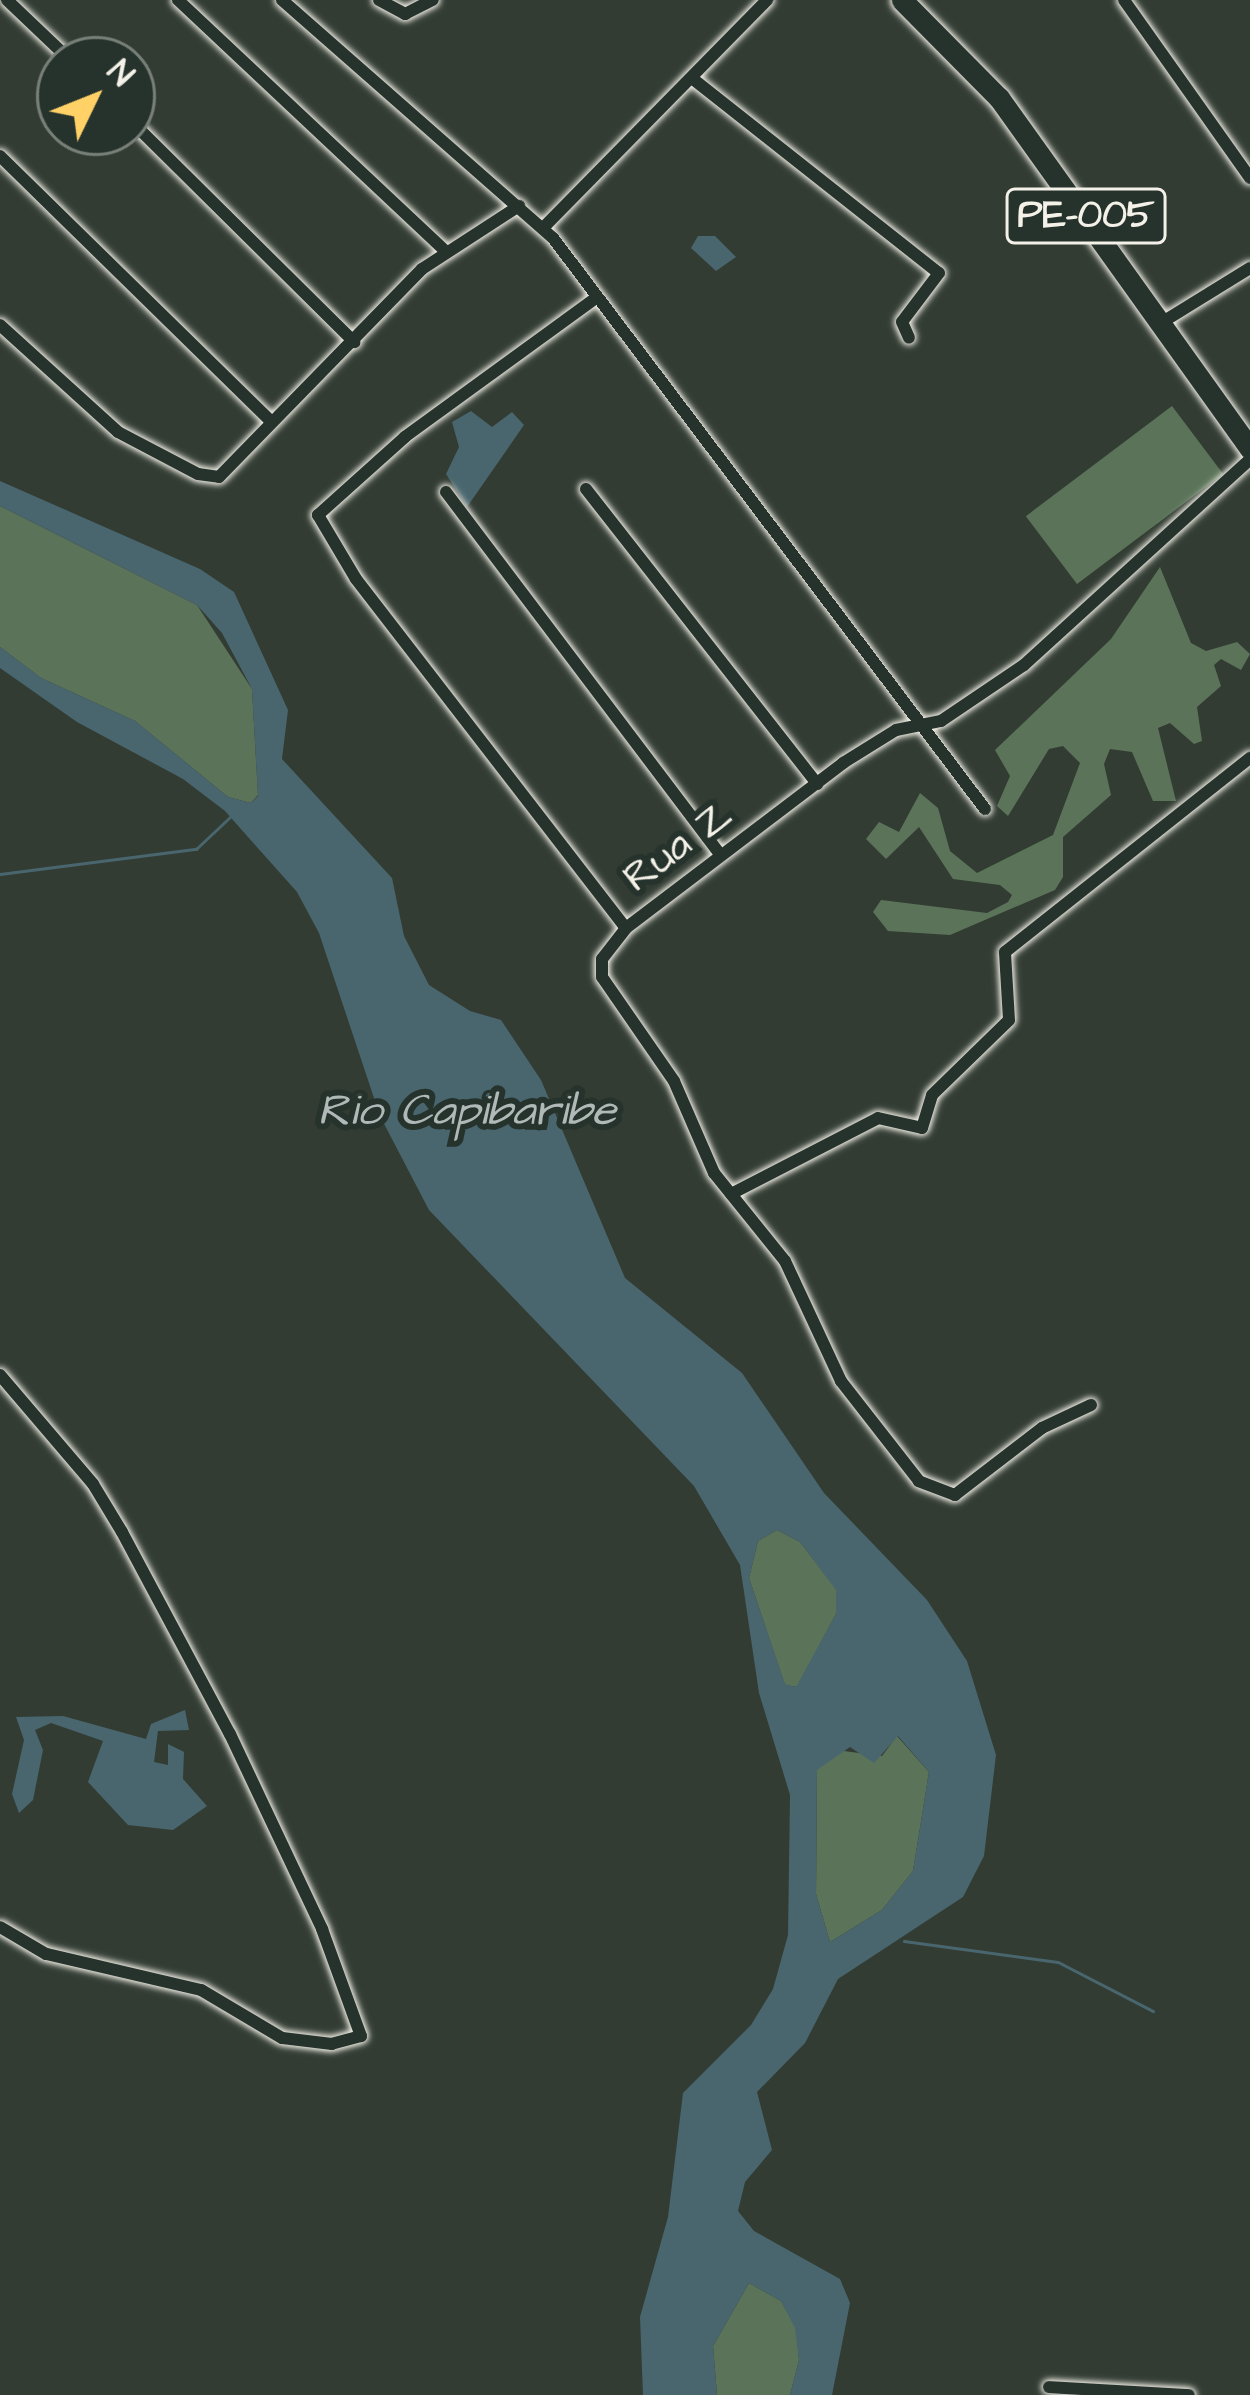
<!DOCTYPE html>
<html>
<head>
<meta charset="utf-8">
<style>
	body { margin:0 }
	#map { position:relative; width:1250px; height:2395px; overflow:hidden; background:#323c33; font-family:"Architects Daughter",sans-serif }
	div>[style] { position:absolute }
	.green>* { inset:0; background:#5b7459; transform-origin:0 0 }
	.water>* { inset:0; background:#49666e }
	.stream>* { height:3px; margin:-1.5px; padding:0 1.5px; transform-origin:1.5px; border-radius:1.5px; background:#49666e }
	.roads { filter:drop-shadow(0 0 3px #f4f1e8) drop-shadow(0 0 3px #f4f1e8) }
	.minor>* { height:12px; margin:-6px; padding:0 6px; transform-origin:6px; border-radius:6px; background:#26332d }
	.primary>* { height:21px; margin:-10.5px; padding:0 10.5px; transform-origin:10.5px; border-radius:10.5px; background:#26332d }
	span { translate:-50% -50%; white-space:nowrap; text-align:center; line-height:1.15; -webkit-text-stroke:12px #26332d; paint-order:stroke }
	.shield-label span { padding:3px 9px; background:#26332d; border:3px solid; border-radius:9px; -webkit-text-stroke-width:0 }
	.shield-label { font-size:39px; color:#f4f1e8; font-weight:700 }
	.street-label { font-size:42px; color:#f4f1e8 }
	.water-label { font-size:45px; color:#b0b9b7; font-style:italic }
	.north { position:absolute; left:36px; top:36px; width:120px; height:120px; box-sizing:border-box; background:#26332d; border:3px solid #787f78; border-radius:50%; rotate:47deg; font-size:33px; font-weight:700; line-height:48px; text-align:center; color:#f4f1e8 }
	.north::after { content:''; display:block; margin:auto; width:42px; height:54px; background:#ffd166; clip-path:polygon(50% 0,100% 100%,50% 72%,0 100%) }
</style>
</head>
<body>
<div id="map">
	<div class="green">
		<i style="left:1172px;top:406px;width:85px;height:183px;rotate:53deg"></i>
		<i style="clip-path:polygon(0 506px,197px 605px,252px 689px,258px 795px,251px 803px,228px 797px,135px 721px,41px 678px,0 647px)"></i>
		<i style="clip-path:polygon(1160px 567px,1191px 643px,1206px 651px,1237px 642px,1250px 654px,1241px 670px,1221px 659px,1214px 665px,1221px 686px,1197px 707px,1202px 741px,1194px 744px,1170px 723px,1158px 728px,1176px 801px,1153px 801px,1132px 752px,1110px 749px,1104px 764px,1111px 795px,1063px 837px,1063px 877px,1055px 890px,950px 935px,888px 931px,873px 912px,881px 900px,987px 913px,1008px 902px,1012px 895px,1000px 885px,953px 879px,919px 827px,886px 859px,866px 839px,879px 822px,899px 832px,920px 793px,938px 808px,950px 851px,977px 873px,1053px 835px,1080px 763px,1063px 746px,1049px 749px,1008px 816px,997px 806px,1010px 776px,995px 750px,1111px 639px)"></i>
		<i style="clip-path:polygon(777px 1530px,800px 1542px,836px 1589px,836px 1614px,797px 1687px,785px 1685px,749px 1578px,758px 1541px)"></i>
		<i style="clip-path:polygon(897px 1736px,929px 1772px,913px 1871px,882px 1910px,830px 1942px,816px 1894px,817px 1770px,836px 1750px,882px 1756px)"></i>
		<i style="clip-path:polygon(749px 2283px,781px 2301px,796px 2328px,799px 2360px,790px 2395px,717px 2395px,713px 2346px)"></i>
	</div>
	<div class="water">
		<i style="clip-path:polygon(698px 236px,715px 236px,736px 257px,716px 271px,691px 248px)"></i>
		<i style="clip-path:polygon(471px 411px,492px 427px,512px 412px,524px 425px,467px 507px,446px 474px,459px 447px,452px 422px)"></i>
		<i style="clip-path:polygon(evenodd,0 481px,200px 569px,234px 592px,288px 710px,282px 759px,392px 878px,404px 936px,429px 985px,470px 1011px,501px 1020px,541px 1080px,625px 1278px,742px 1373px,824px 1493px,927px 1600px,967px 1661px,996px 1755px,984px 1856px,963px 1897px,838px 1979px,805px 2043px,757px 2092px,772px 2150px,745px 2182px,738px 2211px,754px 2231px,840px 2279px,850px 2303px,832px 2395px,790px 2395px,799px 2360px,795px 2328px,781px 2301px,749px 2283px,713px 2346px,717px 2395px,643px 2395px,640px 2317px,668px 2217px,683px 2093px,751px 2025px,773px 1989px,788px 1935px,790px 1795px,759px 1693px,740px 1565px,694px 1486px,429px 1210px,380px 1116px,319px 933px,297px 892px,225px 811px,183px 779px,77px 722px,0 668px,0 647px,41px 678px,135px 721px,228px 797px,251px 803px,258px 796px,252px 689px,222px 633px,197px 605px,0 506px,0 481px,777px 1530px,800px 1542px,836px 1590px,836px 1614px,796px 1687px,785px 1684px,749px 1578px,758px 1541px,777px 1530px,0 481px,898px 1736px,929px 1772px,913px 1871px,882px 1910px,830px 1942px,816px 1894px,817px 1770px,850px 1747px,874px 1763px,898px 1736px)"></i>
		<i style="clip-path:polygon(185px 1710px,189px 1730px,158px 1731px,154px 1762px,168px 1765px,168px 1744px,184px 1752px,183px 1779px,207px 1806px,173px 1830px,128px 1825px,88px 1782px,103px 1741px,51px 1723px,35px 1730px,43px 1750px,33px 1800px,19px 1813px,12px 1794px,24px 1740px,16px 1717px,63px 1716px,146px 1739px,151px 1724px)"></i>
	</div>
	<div class="stream">
		<i style="left:0;top:874px;width:198px;rotate:-7.3deg"></i>
		<i style="left:196px;top:849px;width:47px;rotate:-43.3deg"></i>
		<i style="left:904px;top:1941px;width:155px;rotate:7.8deg"></i>
		<i style="left:1058px;top:1962px;width:107px;rotate:27.3deg"></i>
	</div>
	<div class="roads">
		<div class="minor">
			<i style="left:7px;top:0;width:87px;rotate:43.6deg"></i>
			<i style="left:178px;top:0;width:368px;rotate:43.2deg"></i>
			<i style="left:282px;top:0;width:361px;rotate:41.3deg"></i>
			<i style="left:553px;top:238px;width:716px;rotate:52.89deg"></i>
			<i style="left:379px;top:0;width:30px;rotate:28deg"></i>
			<i style="left:405px;top:14px;width:31px;rotate:-27deg"></i>
			<i style="left:1124px;top:0;width:218px;rotate:54.7deg"></i>
			<i style="left:693px;top:79px;width:313px;rotate:38.3deg"></i>
			<i style="left:939px;top:273px;width:61px;rotate:127.1deg"></i>
			<i style="left:902px;top:322px;width:17px;rotate:66deg"></i>
			<i style="left:132px;top:122px;width:313px;rotate:44.7deg"></i>
			<i style="left:0;top:156px;width:380px;rotate:44.4deg"></i>
			<i style="left:543px;top:228px;width:320px;rotate:-45.5deg"></i>
			<i style="left:596px;top:298px;width:236px;rotate:144deg"></i>
			<i style="left:405px;top:437px;width:117px;rotate:138.1deg"></i>
			<i style="left:318px;top:515px;width:74px;rotate:59.3deg"></i>
			<i style="left:356px;top:579px;width:441px;rotate:52.3deg"></i>
			<i style="left:1161px;top:323px;width:105px;rotate:-31.7deg"></i>
			<i style="left:0;top:325px;width:159px;rotate:42.2deg"></i>
			<i style="left:118px;top:432px;width:90px;rotate:27.7deg"></i>
			<i style="left:198px;top:474px;width:21px;rotate:8deg"></i>
			<i style="left:219px;top:477px;width:291px;rotate:-45.7deg"></i>
			<i style="left:422px;top:269px;width:116px;rotate:-33deg"></i>
			<i style="left:586px;top:489px;width:375px;rotate:51.9deg"></i>
			<i style="left:446px;top:492px;width:455px;rotate:52.9deg"></i>
			<i style="left:731px;top:1194px;width:165px;rotate:-27.3deg"></i>
			<i style="left:878px;top:1118px;width:45px;rotate:12.8deg"></i>
			<i style="left:922px;top:1128px;width:34px;rotate:-73deg"></i>
			<i style="left:932px;top:1095px;width:107px;rotate:-44.2deg"></i>
			<i style="left:1009px;top:1020px;width:68px;rotate:-93.4deg"></i>
			<i style="left:1005px;top:952px;width:313px;rotate:-38.4deg"></i>
			<i style="left:0;top:1375px;width:143px;rotate:49.5deg"></i>
			<i style="left:93px;top:1484px;width:56px;rotate:58.9deg"></i>
			<i style="left:122px;top:1532px;width:229px;rotate:61.9deg"></i>
			<i style="left:230px;top:1734px;width:216px;rotate:64.7deg"></i>
			<i style="left:322px;top:1929px;width:114px;rotate:70deg"></i>
			<i style="left:361px;top:2036px;width:30px;rotate:165deg"></i>
			<i style="left:332px;top:2044px;width:50px;rotate:-173.2deg"></i>
			<i style="left:282px;top:2038px;width:94px;rotate:-149.3deg"></i>
			<i style="left:201px;top:1990px;width:159px;rotate:-166.9deg"></i>
			<i style="left:46px;top:1954px;width:53px;rotate:-149.6deg"></i>
			<i style="left:1091px;top:1405px;width:54px;rotate:154.9deg"></i>
			<i style="left:1042px;top:1428px;width:110px;rotate:142.4deg"></i>
			<i style="left:955px;top:1495px;width:39px;rotate:-159deg"></i>
			<i style="left:919px;top:1481px;width:127px;rotate:-128deg"></i>
			<i style="left:841px;top:1381px;width:132px;rotate:-115deg"></i>
			<i style="left:785px;top:1261px;width:113px;rotate:-128.9deg"></i>
			<i style="left:714px;top:1173px;width:100px;rotate:-113.5deg"></i>
			<i style="left:674px;top:1081px;width:126px;rotate:-124.7deg"></i>
			<i style="left:602px;top:977px;width:18px;rotate:-90deg"></i>
			<i style="left:602px;top:959px;width:39px;rotate:-52deg"></i>
			<i style="left:626px;top:928px;width:273px;rotate:-37.2deg"></i>
			<i style="left:843px;top:763px;width:62px;rotate:-31.9deg"></i>
			<i style="left:896px;top:730px;width:46px;rotate:-11.3deg"></i>
			<i style="left:941px;top:721px;width:100px;rotate:-34deg"></i>
			<i style="left:1024px;top:665px;width:306px;rotate:-42.3deg"></i>
			<i style="left:1049px;top:2387px;width:140px;rotate:3.3deg"></i>
		</div>
		<div class="primary">
			<i style="left:902px;top:0;width:138px;rotate:45.3deg"></i>
			<i style="left:999px;top:98px;width:432px;rotate:54.4deg"></i>
		</div>
	</div>
	<div class="shield-label">
		<span style="left:1086px;top:216px">PE-005</span>
	</div>
	<div class="street-label">
		<span style="left:678px;top:847px;rotate:-37deg">Rua Z</span>
	</div>
	<div class="water-label">
		<span style="left:467px;top:1112px">Rio Capibaribe</span>
	</div>
	<div class="north">N</div>
</div>
</body>
</html>
